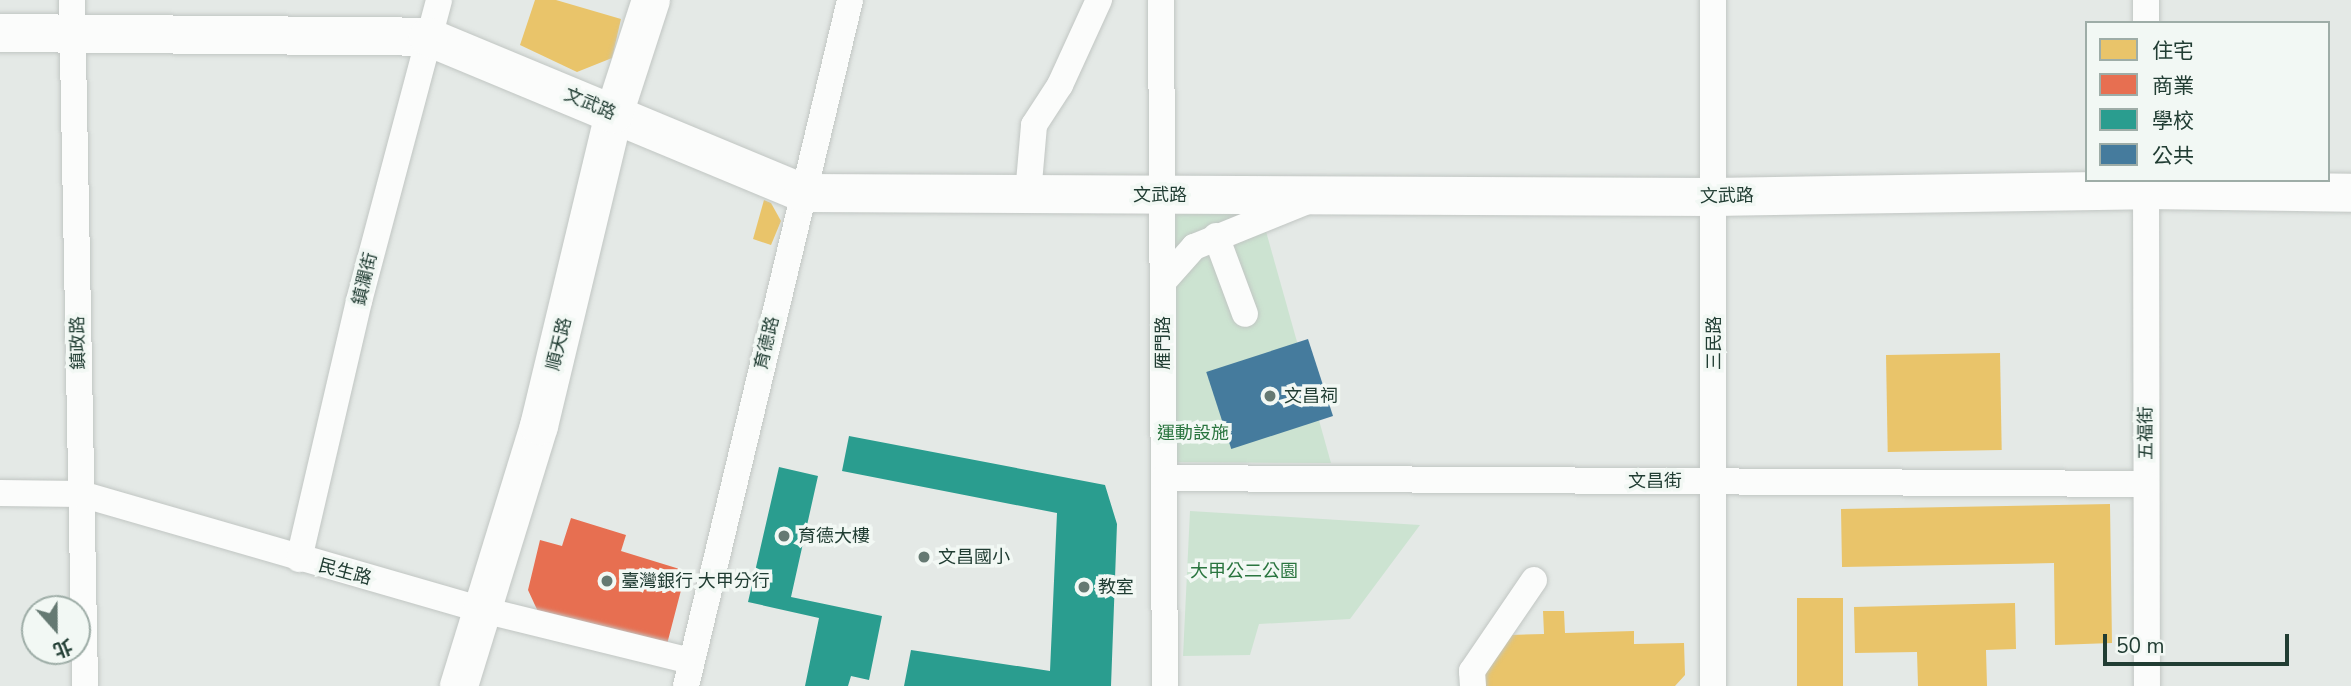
<!DOCTYPE html>
<html>
<head>
<meta charset="utf-8">
<style>
	body { margin:0 }
	#map { position:relative; width:2351px; height:686px; overflow:hidden; background:#e4e9e6; font-family:"Nunito Sans","Noto Sans TC",sans-serif }
	div>[style] { position:absolute }
	.green>* { inset:0; background:#cce3d1 }
	.homes>* { inset:0; background:#e9c46a; transform-origin:0 0 }
	.shops>* { inset:0; background:#e76f51 }
	.schools>* { inset:0; background:#2a9d8f }
	.public>* { inset:0; background:#457b9d; transform-origin:0 0 }
	.roads { filter:drop-shadow(0 0 2px #c1c6c3) drop-shadow(0 0 2px #c1c6c3) }
	.street>* { height:26px; margin:-13px; padding:0 13px; transform-origin:13px; border-radius:13px; background:#fbfcfb }
	.secondary>* { height:38px; margin:-19px; padding:0 19px; transform-origin:19px; border-radius:19px; background:#fbfcfb }
	.dots>* { width:19px; height:19px; translate:-50% -50%; box-sizing:border-box; border:4px solid #f2f8f4; border-radius:50% }
	span { translate:-50% -50%; white-space:nowrap; text-align:center; line-height:1.15; -webkit-text-stroke:7px #f2f8f4; paint-order:stroke }
	.street-label { font-size:18px; color:#213d33 }
	.poi-label { font-size:18px; color:#213d33 }
	.left { translate:0 -50%; text-align:left }
	.park-label { font-size:18px; color:#2a753f }
	.legend { position:absolute; left:2085px; top:21px; width:245px; height:161px; box-sizing:border-box; background:#f2f8f4; border:2px solid #9eada7; margin:0; padding:9px 12px; list-style:none; font-size:21px; color:#213d33 }
	.legend li { display:flex; align-items:center; gap:14px; height:35px }
	.legend b { width:35px; border:2px solid #9eada7 }
	.north { position:absolute; left:21px; top:595px; width:70px; height:70px; box-sizing:border-box; background:#f2f8f4; border:2px solid #9eada7; border-radius:50%; rotate:159deg; font-size:19px; font-weight:700; line-height:28px; text-align:center; color:#213d33 }
	.north::after { content:''; display:block; margin:auto; width:24px; height:32px; background:#657972; clip-path:polygon(50% 0,100% 100%,50% 72%,0 100%) }
	.scale { position:absolute; left:2103px; top:634px; width:186px; height:32px; box-sizing:border-box; border:4px solid #213d33; border-top:0; padding-left:9px; font-size:21px; line-height:24px; white-space:nowrap; color:#213d33; -webkit-text-stroke:5px #f2f8f4; paint-order:stroke }
</style>
</head>
<body>
<div id="map">
	<div class="green">
		<i style="clip-path:polygon(1260px 210px,1331px 463px,1166px 462px,1165px 215px)"></i>
		<i style="clip-path:polygon(1190px 511px,1420px 525px,1350px 619px,1259px 624px,1250px 655px,1183px 656px)"></i>
	</div>
	<div class="homes">
		<i style="clip-path:polygon(535px 0,556px 0,621px 19px,612px 58px,577px 72px,520px 45px)"></i>
		<i style="clip-path:polygon(764px 200px,771px 203px,781px 221px,771px 245px,753px 239px)"></i>
		<i style="left:2000px;top:353px;width:97px;height:114px;rotate:89deg"></i>
		<i style="clip-path:polygon(2110px 504px,2112px 643px,2055px 645px,2054px 563px,1842px 567px,1841px 509px)"></i>
		<i style="left:1797px;top:598px;width:46px;height:88px"></i>
		<i style="clip-path:polygon(2015px 603px,2016px 649px,1986px 650px,1987px 686px,1918px 686px,1917px 652px,1855px 653px,1854px 607px)"></i>
		<i style="clip-path:polygon(1543px 611px,1564px 611px,1565px 633px,1634px 631px,1634px 644px,1684px 643px,1685px 675px,1675px 686px,1484px 686px,1484px 672px,1510px 635px,1544px 634px)"></i>
	</div>
	<div class="shops">
		<i style="clip-path:polygon(571px 518px,626px 535px,621px 551px,686px 571px,666px 648px,540px 616px,528px 590px,540px 540px,562px 546px)"></i>
	</div>
	<div class="schools">
		<i style="clip-path:polygon(849px 436px,1105px 485px,1117px 524px,1111px 686px,904px 686px,911px 650px,1050px 671px,1057px 513px,842px 471px)"></i>
		<i style="clip-path:polygon(779px 467px,818px 476px,791px 597px,882px 616px,869px 680px,851px 676px,848px 686px,805px 686px,819px 618px,748px 602px)"></i>
	</div>
	<div class="public">
		<i style="left:1308px;top:339px;width:81px;height:107px;rotate:72deg"></i>
	</div>
	<div class="roads">
		<div class="street">
			<i style="left:72px;top:0;width:686px;rotate:88.91deg"></i>
			<i style="left:1161px;top:0;width:686px;rotate:89.67deg"></i>
			<i style="left:1713px;top:0;width:686px;rotate:90deg"></i>
			<i style="left:2146px;top:23px;width:23px;rotate:-90deg"></i>
			<i style="left:2146px;top:180px;width:506px;rotate:89.89deg"></i>
			<i style="left:1028px;top:194px;width:69px;rotate:-85deg"></i>
			<i style="left:1034px;top:125px;width:48px;rotate:-57deg"></i>
			<i style="left:1060px;top:85px;width:94px;rotate:-65.4deg"></i>
			<i style="left:1216px;top:236px;width:83px;rotate:69.6deg"></i>
			<i style="left:1163px;top:282px;width:47px;rotate:-48.5deg"></i>
			<i style="left:1194px;top:247px;width:120px;rotate:-22.1deg"></i>
			<i style="left:1164px;top:478px;width:982px;rotate:0.35deg"></i>
			<i style="left:0;top:493px;width:81px;rotate:0.7deg"></i>
			<i style="left:81px;top:494px;width:418px;rotate:16.1deg"></i>
			<i style="left:483px;top:610px;width:214px;rotate:13.8deg"></i>
			<i style="left:299px;top:559px;width:265px;rotate:-76.9deg"></i>
			<i style="left:359px;top:301px;width:311px;rotate:-75.1deg"></i>
			<i style="left:686px;top:686px;width:705px;rotate:-76.55deg"></i>
			<i style="left:1473px;top:686px;width:15px;rotate:-94deg"></i>
			<i style="left:1472px;top:671px;width:110px;rotate:-55.7deg"></i>
		</div>
		<div class="secondary">
			<i style="left:0;top:33px;width:428px;rotate:0.5deg"></i>
			<i style="left:428px;top:37px;width:406px;rotate:22.6deg"></i>
			<i style="left:803px;top:193px;width:911px;rotate:0.25deg"></i>
			<i style="left:1714px;top:197px;width:432px;rotate:-0.9deg"></i>
			<i style="left:2146px;top:190px;width:205px;rotate:0.8deg"></i>
			<i style="left:459px;top:686px;width:272px;rotate:-72.9deg"></i>
			<i style="left:539px;top:426px;width:321px;rotate:-76.5deg"></i>
			<i style="left:614px;top:114px;width:120px;rotate:-72deg"></i>
		</div>
	</div>
	<div class="dots">
		<i style="left:1270px;top:396px;background:#657972"></i>
		<i style="left:784px;top:536px;background:#657972"></i>
		<i style="left:924px;top:557px;background:#657972"></i>
		<i style="left:607px;top:581px;background:#657972"></i>
		<i style="left:1084px;top:587px;background:#657972"></i>
	</div>
	<div class="street-label">
		<span style="left:590px;top:104px;rotate:23deg">文武路</span>
		<span style="left:1160px;top:195px">文武路</span>
		<span style="left:1727px;top:196px;rotate:-1deg">文武路</span>
		<span style="left:365px;top:279px;rotate:-76deg">鎮瀾街</span>
		<span style="left:78px;top:343px;rotate:-91deg">鎮政路</span>
		<span style="left:767px;top:343px;rotate:-77deg">育德路</span>
		<span style="left:1163px;top:343px;rotate:-90deg">雁門路</span>
		<span style="left:1714px;top:343px;rotate:-90deg">三民路</span>
		<span style="left:559px;top:344px;rotate:-76deg">順天路</span>
		<span style="left:2146px;top:433px;rotate:-90deg">五福街</span>
		<span style="left:1655px;top:481px">文昌街</span>
		<span style="left:345px;top:572px;rotate:15deg">民生路</span>
	</div>
	<div class="poi-label">
		<span class="left" style="left:1284px;top:396px">文昌祠</span>
		<span class="left" style="left:798px;top:536px">育德大樓</span>
		<span class="left" style="left:938px;top:557px">文昌國小</span>
		<span class="left" style="left:621px;top:581px">臺灣銀行 大甲分行</span>
		<span class="left" style="left:1098px;top:587px">教室</span>
	</div>
	<div class="park-label">
		<span style="left:1193px;top:433px">運動設施</span>
		<span style="left:1244px;top:571px">大甲公二公園</span>
	</div>
	<ul class="legend">
	<li><b style="height:19px;background:#e9c46a"></b>住宅</li>
	<li><b style="height:19px;background:#e76f51"></b>商業</li>
	<li><b style="height:19px;background:#2a9d8f"></b>學校</li>
	<li><b style="height:19px;background:#457b9d"></b>公共</li>
	</ul>
	<div class="north">北</div>
	<div class="scale">50 m</div>
</div>
</body>
</html>
